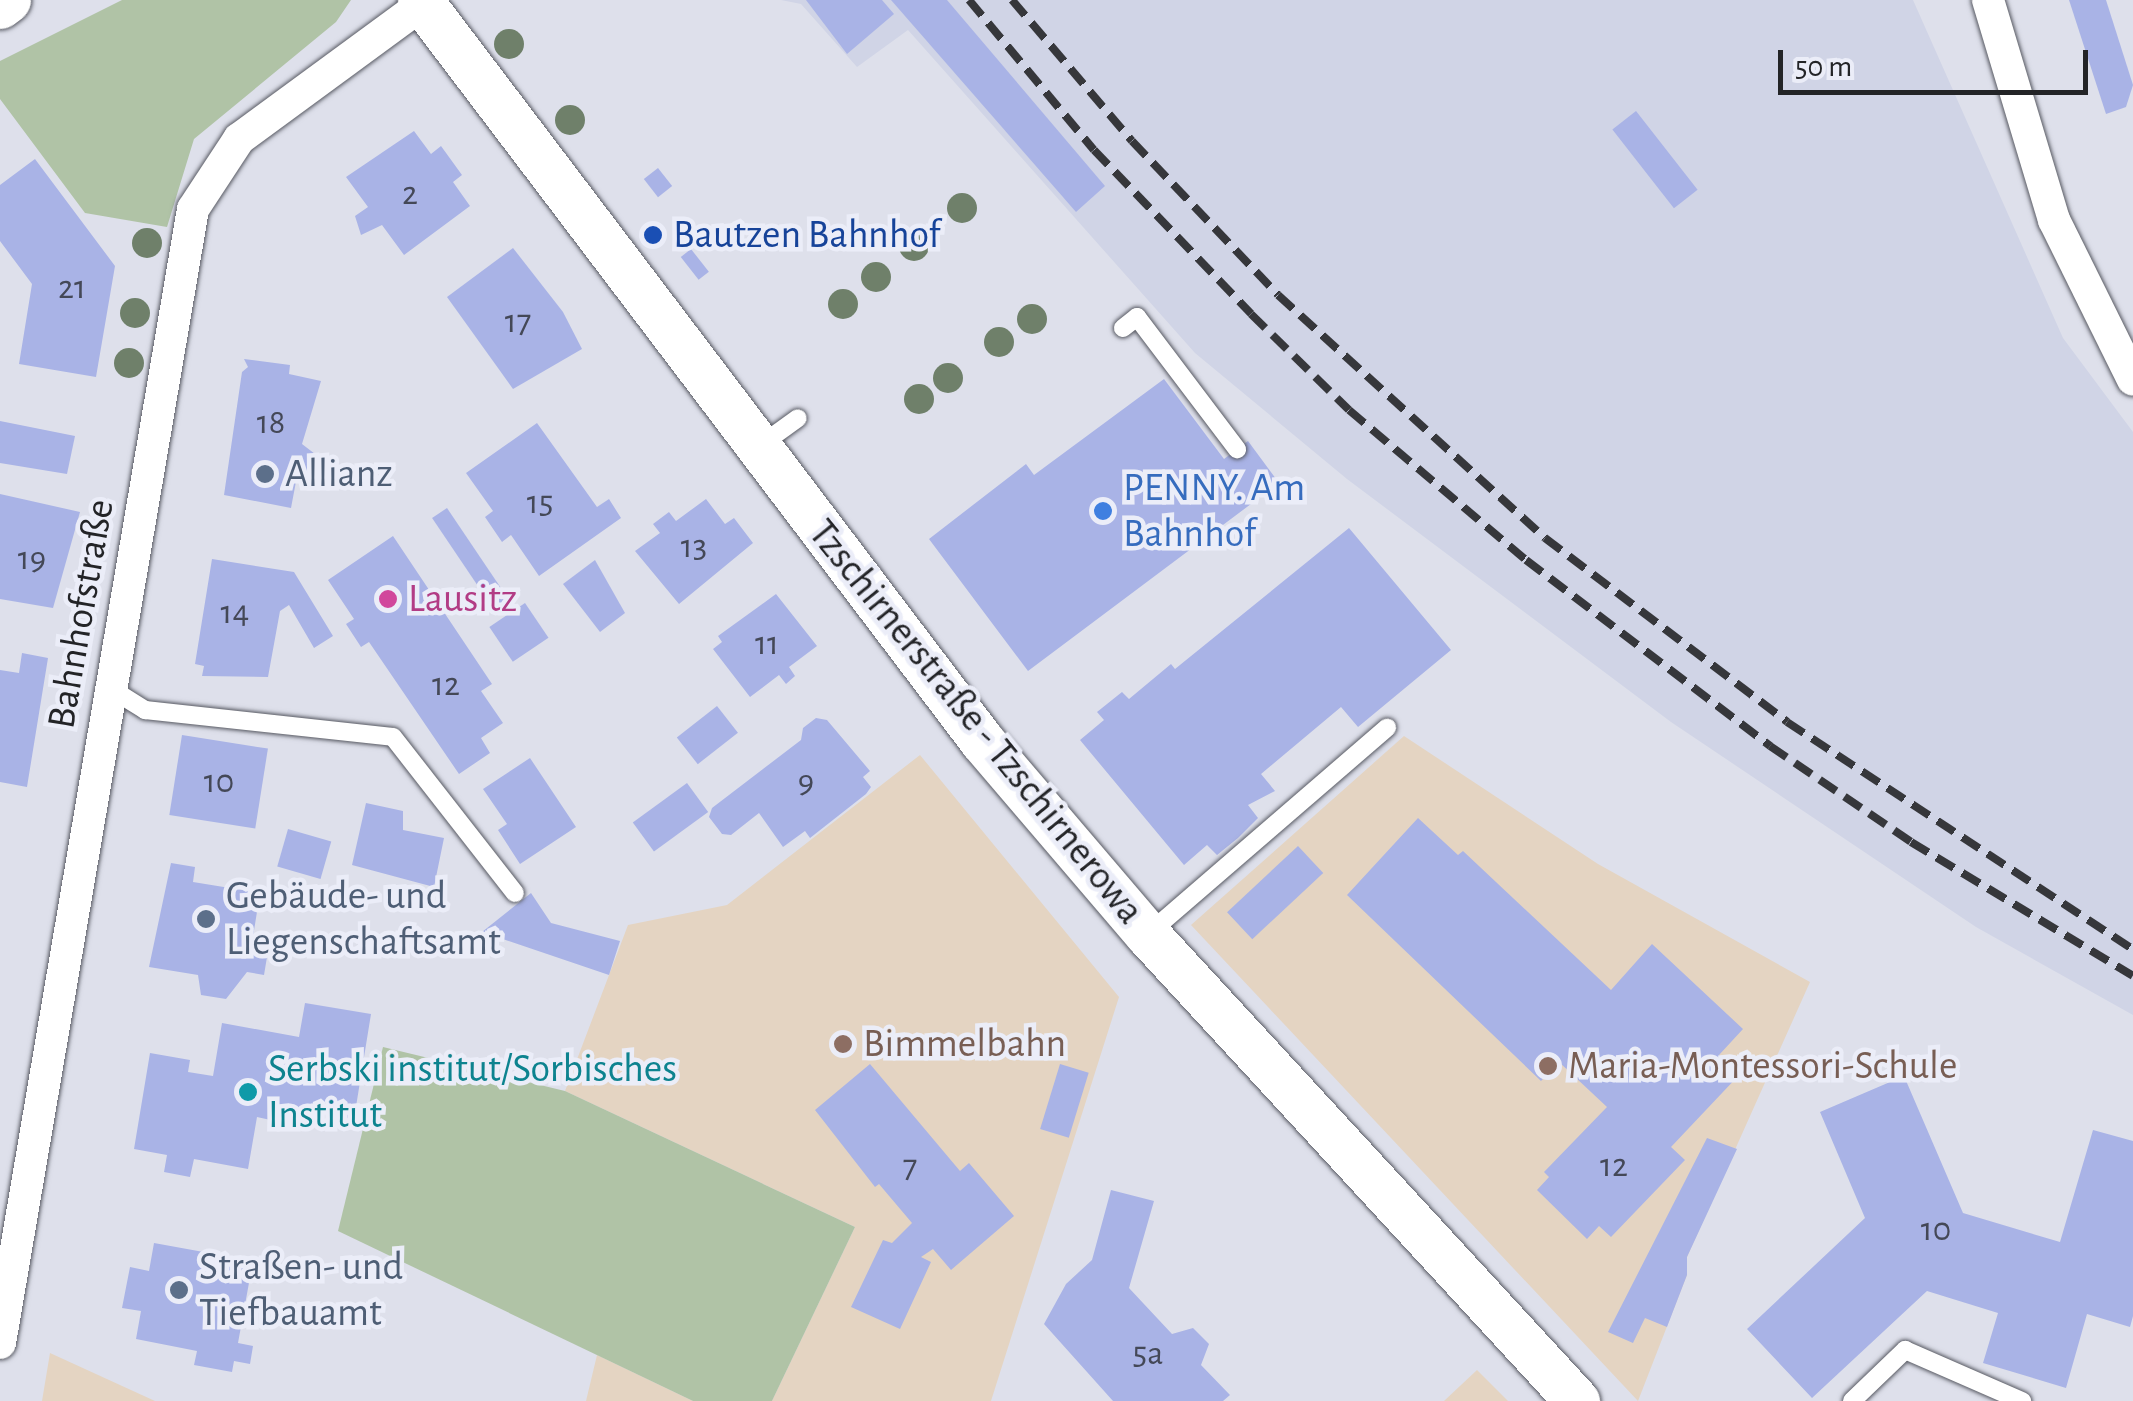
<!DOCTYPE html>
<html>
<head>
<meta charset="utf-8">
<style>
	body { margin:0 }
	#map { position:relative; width:2133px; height:1401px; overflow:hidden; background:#dee0eb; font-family:"Alegreya Sans",sans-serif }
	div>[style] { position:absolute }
	.built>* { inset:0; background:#d0d4e6 }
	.education>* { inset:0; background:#e4d4c2 }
	.green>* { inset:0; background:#b0c3a6 }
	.building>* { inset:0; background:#a9b3e6; transform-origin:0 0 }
	.roads { filter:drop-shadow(0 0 2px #575962) drop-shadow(0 0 2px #575962) }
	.lane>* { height:18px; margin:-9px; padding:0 9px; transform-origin:9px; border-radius:9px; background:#fff }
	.street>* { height:32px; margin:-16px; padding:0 16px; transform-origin:16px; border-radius:16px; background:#fff }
	.secondary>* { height:45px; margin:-22.5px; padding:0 22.5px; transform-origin:22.5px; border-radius:22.5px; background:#fff }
	.rail>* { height:8px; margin-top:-4px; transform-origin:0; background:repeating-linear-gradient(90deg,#36373b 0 20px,transparent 0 30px) }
	.trees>* { width:30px; height:30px; margin:-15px; border-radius:50%; background:#6f806a }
	.dots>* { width:28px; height:28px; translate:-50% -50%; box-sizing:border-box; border:5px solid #ebedf8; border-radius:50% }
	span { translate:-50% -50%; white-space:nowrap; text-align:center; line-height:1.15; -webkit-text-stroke:9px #ebedf8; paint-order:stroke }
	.number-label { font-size:35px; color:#444857 }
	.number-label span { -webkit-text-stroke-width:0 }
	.transit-label { font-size:40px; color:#164399 }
	.left { translate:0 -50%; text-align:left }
	.service-label { font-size:40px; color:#4e5e75 }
	.shop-label { font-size:40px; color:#366cbe }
	.hotel-label { font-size:40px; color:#b23c85 }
	.street-label { font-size:40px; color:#232427 }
	.education-label { font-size:40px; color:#785e54 }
	.culture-label { font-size:40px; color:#0d838f }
	.scale { position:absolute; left:1778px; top:50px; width:310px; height:45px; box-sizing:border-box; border:5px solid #232427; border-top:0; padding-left:12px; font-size:30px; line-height:35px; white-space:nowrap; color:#232427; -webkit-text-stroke:8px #ebedf8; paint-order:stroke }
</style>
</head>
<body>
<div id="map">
	<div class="built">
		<i style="clip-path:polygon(781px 0,1913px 0,2063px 338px,2133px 432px,2133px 1015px,1976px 927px,1671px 722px,1347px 479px,1195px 353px,908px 30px,857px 67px,801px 4px)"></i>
	</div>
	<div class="education">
		<i style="clip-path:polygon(1404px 736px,1598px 864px,1810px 982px,1687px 1257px,1687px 1275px,1638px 1401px,1191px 925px)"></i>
		<i style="clip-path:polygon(920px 755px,1119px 997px,991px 1401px,772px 1401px,855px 1227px,565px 1091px,628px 925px,727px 905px)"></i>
		<i style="clip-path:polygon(50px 1353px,155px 1401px,42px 1401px)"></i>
		<i style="clip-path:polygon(597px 1355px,693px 1401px,586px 1401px)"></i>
		<i style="clip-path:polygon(1477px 1370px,1508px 1401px,1444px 1401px)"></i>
	</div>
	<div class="green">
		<i style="clip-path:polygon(122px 0,351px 0,336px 22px,194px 139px,167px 227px,85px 213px,0 99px,0 61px)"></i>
		<i style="clip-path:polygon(383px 1047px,565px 1091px,855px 1227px,772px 1401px,693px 1401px,338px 1231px)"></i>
	</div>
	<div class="building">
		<i style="clip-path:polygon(806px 0,882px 0,894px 14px,847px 54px)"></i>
		<i style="clip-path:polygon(891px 0,947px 0,1105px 186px,1076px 212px)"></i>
		<i style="clip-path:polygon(2069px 0,2106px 0,2133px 85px,2126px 107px,2106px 114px)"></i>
		<i style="left:1636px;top:111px;width:100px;height:30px;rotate:52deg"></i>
		<i style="clip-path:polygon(414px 131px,431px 154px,441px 146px,462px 175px,453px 182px,470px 206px,404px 255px,382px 225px,361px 235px,355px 216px,368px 207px,346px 177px)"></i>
		<i style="clip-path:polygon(35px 159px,115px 266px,96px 377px,19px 364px,32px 284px,0 241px,0 185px)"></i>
		<i style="left:658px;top:168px;width:23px;height:18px;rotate:52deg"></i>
		<i style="clip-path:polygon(513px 248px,563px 312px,582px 349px,513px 389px,447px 297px)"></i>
		<i style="left:691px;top:249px;width:29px;height:13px;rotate:52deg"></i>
		<i style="clip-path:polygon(244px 359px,290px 365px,289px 374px,321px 381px,302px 444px,315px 454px,311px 473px,298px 471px,291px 508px,224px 495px,242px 372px,248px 367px)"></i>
		<i style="clip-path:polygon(1164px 379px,1224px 459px,1248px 441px,1279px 483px,1028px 671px,929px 539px,1026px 464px,1034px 475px)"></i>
		<i style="clip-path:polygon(0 421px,75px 436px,67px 474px,0 463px)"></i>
		<i style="clip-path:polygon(537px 423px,597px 507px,609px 499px,621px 518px,539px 576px,511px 535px,502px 542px,485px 517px,493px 511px,466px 473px)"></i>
		<i style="clip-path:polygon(0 494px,80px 512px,53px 608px,0 599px)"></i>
		<i style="clip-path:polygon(706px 499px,725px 524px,734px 518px,753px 543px,679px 604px,635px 551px,660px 533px,653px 524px,669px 512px,676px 521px)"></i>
		<i style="left:447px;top:508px;width:117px;height:18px;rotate:56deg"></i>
		<i style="clip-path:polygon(1349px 528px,1451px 650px,1358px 727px,1341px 707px,1261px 774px,1275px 791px,1248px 805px,1258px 818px,1238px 838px,1217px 855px,1207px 845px,1184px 865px,1080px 740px,1104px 720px,1097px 712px,1122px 692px,1129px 699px,1171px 664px,1175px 669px)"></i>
		<i style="clip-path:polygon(393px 536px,492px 684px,481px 691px,503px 723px,481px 738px,490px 753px,459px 774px,369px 642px,361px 647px,346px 624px,354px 619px,328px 580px)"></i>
		<i style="clip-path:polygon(212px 559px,294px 572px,333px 636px,314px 648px,289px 605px,280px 611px,268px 677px,202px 676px,204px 666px,195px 664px)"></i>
		<i style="clip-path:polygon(595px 560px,625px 613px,600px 632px,563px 584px)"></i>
		<i style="clip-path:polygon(776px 594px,817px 646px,789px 667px,795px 676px,786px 684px,779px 675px,750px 697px,713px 649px,722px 642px,718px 636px)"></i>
		<i style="left:525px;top:603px;width:42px;height:43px;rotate:56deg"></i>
		<i style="clip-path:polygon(22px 653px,48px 658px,27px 787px,0 782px,0 670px,19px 673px)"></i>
		<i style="left:717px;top:706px;width:34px;height:51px;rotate:52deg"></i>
		<i style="clip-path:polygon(816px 718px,827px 720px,870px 771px,863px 777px,871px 787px,866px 794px,810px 838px,805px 831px,783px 847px,759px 813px,731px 835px,722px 834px,709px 817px,712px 808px,801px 740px,803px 728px)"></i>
		<i style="left:182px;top:735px;width:87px;height:81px;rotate:9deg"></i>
		<i style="clip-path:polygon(530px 758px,576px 827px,520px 864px,498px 830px,507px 824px,483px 789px)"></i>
		<i style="left:687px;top:783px;width:36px;height:67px;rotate:54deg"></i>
		<i style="clip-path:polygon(366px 803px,403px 811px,403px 830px,444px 838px,434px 887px,352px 865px)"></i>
		<i style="clip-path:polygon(1418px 818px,1458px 855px,1463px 851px,1611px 990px,1652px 944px,1743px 1029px,1719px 1055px,1740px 1074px,1671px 1147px,1685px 1160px,1611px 1237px,1599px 1226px,1587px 1239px,1537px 1190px,1549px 1177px,1544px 1172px,1607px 1107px,1559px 1062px,1541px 1081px,1347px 895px)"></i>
		<i style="left:288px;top:829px;width:45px;height:39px;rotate:16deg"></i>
		<i style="left:1298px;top:846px;width:37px;height:97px;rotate:47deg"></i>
		<i style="clip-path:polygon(171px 863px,195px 867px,193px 882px,260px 893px,252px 943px,269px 945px,264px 975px,247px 972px,226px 999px,201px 995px,198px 975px,149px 967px)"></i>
		<i style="clip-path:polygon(531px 893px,551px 923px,620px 941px,609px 975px,482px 932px)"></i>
		<i style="clip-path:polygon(305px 1003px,371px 1014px,354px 1119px,278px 1106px,275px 1121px,257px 1117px,248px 1169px,194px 1159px,190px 1177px,164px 1172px,167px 1155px,134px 1149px,150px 1053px,190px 1060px,188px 1072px,213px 1076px,222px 1023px,299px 1037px)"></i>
		<i style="clip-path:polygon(870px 1064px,960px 1171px,969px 1163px,1014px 1216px,951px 1270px,933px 1249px,921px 1257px,931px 1262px,900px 1329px,851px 1307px,883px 1240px,892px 1243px,912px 1223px,879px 1184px,875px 1187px,815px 1110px)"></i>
		<i style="left:1060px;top:1064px;width:30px;height:68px;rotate:17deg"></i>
		<i style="clip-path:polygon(1904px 1076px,1963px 1213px,2060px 1242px,2093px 1130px,2133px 1141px,2133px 1316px,2130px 1327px,2087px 1314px,2066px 1388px,1983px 1363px,1998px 1313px,1927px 1291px,1812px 1398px,1747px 1329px,1865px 1218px,1820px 1112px)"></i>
		<i style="clip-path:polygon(1707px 1138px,1737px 1149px,1687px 1257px,1687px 1275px,1667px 1327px,1645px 1318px,1633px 1343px,1608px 1332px)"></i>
		<i style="clip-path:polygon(1111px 1190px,1154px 1201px,1129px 1288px,1172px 1334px,1193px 1328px,1209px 1344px,1201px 1365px,1230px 1395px,1223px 1401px,1113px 1401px,1044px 1324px,1066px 1284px,1092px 1260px)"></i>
		<i style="clip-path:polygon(154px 1243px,253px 1261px,238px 1343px,253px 1346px,250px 1364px,234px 1361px,232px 1372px,194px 1365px,197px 1351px,136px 1339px,141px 1311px,122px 1308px,130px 1267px,149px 1271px)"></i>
	</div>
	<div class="roads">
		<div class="lane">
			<i style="left:1123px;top:328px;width:18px;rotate:-38deg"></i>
			<i style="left:1137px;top:317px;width:166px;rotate:52.9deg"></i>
			<i style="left:758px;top:447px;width:49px;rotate:-35.9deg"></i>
			<i style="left:113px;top:690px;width:38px;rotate:32deg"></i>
			<i style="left:145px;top:710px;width:249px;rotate:6.2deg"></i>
			<i style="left:393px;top:737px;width:198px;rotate:52deg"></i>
			<i style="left:1148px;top:934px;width:316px;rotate:-40.8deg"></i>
			<i style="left:1852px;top:1401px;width:74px;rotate:-43.9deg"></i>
			<i style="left:1905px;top:1350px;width:128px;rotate:23.6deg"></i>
		</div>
		<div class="street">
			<i style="left:1988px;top:0;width:230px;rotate:73.3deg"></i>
			<i style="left:2054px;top:220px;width:178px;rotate:63.7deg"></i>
			<i style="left:0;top:1343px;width:1150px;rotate:-80.34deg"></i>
			<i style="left:193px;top:209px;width:84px;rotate:-56.7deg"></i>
			<i style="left:239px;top:139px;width:228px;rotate:-36.3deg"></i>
		</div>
		<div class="secondary">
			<i style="left:420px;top:0;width:930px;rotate:52.82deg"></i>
			<i style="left:982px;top:741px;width:254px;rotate:49.5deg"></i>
			<i style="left:1147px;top:934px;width:635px;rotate:47.36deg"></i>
			<i style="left:0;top:6px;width:10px;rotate:-37deg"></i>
		</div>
	</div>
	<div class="rail">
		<i style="left:969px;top:0;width:195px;rotate:50.2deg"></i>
		<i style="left:1094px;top:150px;width:227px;rotate:46.2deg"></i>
		<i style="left:1251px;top:314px;width:137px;rotate:44.4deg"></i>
		<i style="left:1349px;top:410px;width:232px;rotate:40.3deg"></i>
		<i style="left:1526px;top:560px;width:307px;rotate:37.3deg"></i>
		<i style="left:1770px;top:746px;width:171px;rotate:34.2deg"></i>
		<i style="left:1911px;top:842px;width:259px;rotate:31.1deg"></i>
		<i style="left:1012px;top:0;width:185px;rotate:49.6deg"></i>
		<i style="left:1132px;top:141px;width:212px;rotate:46.5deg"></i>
		<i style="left:1278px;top:295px;width:361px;rotate:42.3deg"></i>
		<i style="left:1545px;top:538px;width:304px;rotate:37.2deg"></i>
		<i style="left:1787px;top:722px;width:414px;rotate:33.3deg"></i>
	</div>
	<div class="trees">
		<i style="left:509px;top:44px"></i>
		<i style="left:570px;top:120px"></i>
		<i style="left:962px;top:208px"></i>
		<i style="left:147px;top:243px"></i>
		<i style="left:914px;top:246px"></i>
		<i style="left:876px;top:277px"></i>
		<i style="left:843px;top:304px"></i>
		<i style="left:135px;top:313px"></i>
		<i style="left:1032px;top:319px"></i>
		<i style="left:999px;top:342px"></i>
		<i style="left:129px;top:363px"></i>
		<i style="left:948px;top:378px"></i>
		<i style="left:919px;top:399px"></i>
	</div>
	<div class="dots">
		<i style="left:653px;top:235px;background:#1a4fb4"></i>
		<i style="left:265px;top:474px;background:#5c6f8a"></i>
		<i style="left:1103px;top:511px;background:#3f7fe0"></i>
		<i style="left:388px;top:599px;background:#d1479c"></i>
		<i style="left:206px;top:919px;background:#5c6f8a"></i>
		<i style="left:843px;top:1044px;background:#8d6e63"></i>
		<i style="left:1548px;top:1066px;background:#8d6e63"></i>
		<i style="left:248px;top:1092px;background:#0f9aa8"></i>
		<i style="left:179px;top:1290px;background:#5c6f8a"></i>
	</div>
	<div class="number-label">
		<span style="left:410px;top:194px">2</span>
		<span style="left:72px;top:288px">21</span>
		<span style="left:518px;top:322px">17</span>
		<span style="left:271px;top:423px">18</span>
		<span style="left:540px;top:503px">15</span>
		<span style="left:694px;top:547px">13</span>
		<span style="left:32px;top:559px">19</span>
		<span style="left:235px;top:613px">14</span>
		<span style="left:767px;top:644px">11</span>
		<span style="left:446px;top:685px">12</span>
		<span style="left:219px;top:782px">10</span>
		<span style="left:806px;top:782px">9</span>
		<span style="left:1614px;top:1166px">12</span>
		<span style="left:910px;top:1167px">7</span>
		<span style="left:1936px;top:1230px">10</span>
		<span style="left:1148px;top:1354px">5a</span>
	</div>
	<div class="transit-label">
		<span class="left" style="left:673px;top:235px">Bautzen Bahnhof</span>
	</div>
	<div class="service-label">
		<span class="left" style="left:285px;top:474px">Allianz</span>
		<span class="left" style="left:226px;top:919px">Gebäude- und<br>Liegenschaftsamt</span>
		<span class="left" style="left:199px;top:1290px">Straßen- und<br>Tiefbauamt</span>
	</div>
	<div class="shop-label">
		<span class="left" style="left:1123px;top:511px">PENNY. Am<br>Bahnhof</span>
	</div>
	<div class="hotel-label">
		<span class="left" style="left:408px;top:599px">Lausitz</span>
	</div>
	<div class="street-label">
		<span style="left:81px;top:614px;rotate:-80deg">Bahnhofstraße</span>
		<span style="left:976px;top:722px;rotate:51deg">Tzschirnerstraße - Tzschirnerowa</span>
	</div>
	<div class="education-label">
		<span class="left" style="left:863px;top:1044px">Bimmelbahn</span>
		<span class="left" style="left:1568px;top:1066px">Maria-Montessori-Schule</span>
	</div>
	<div class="culture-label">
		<span class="left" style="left:268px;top:1092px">Serbski institut/Sorbisches<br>Institut</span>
	</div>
	<div class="scale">50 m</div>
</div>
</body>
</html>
